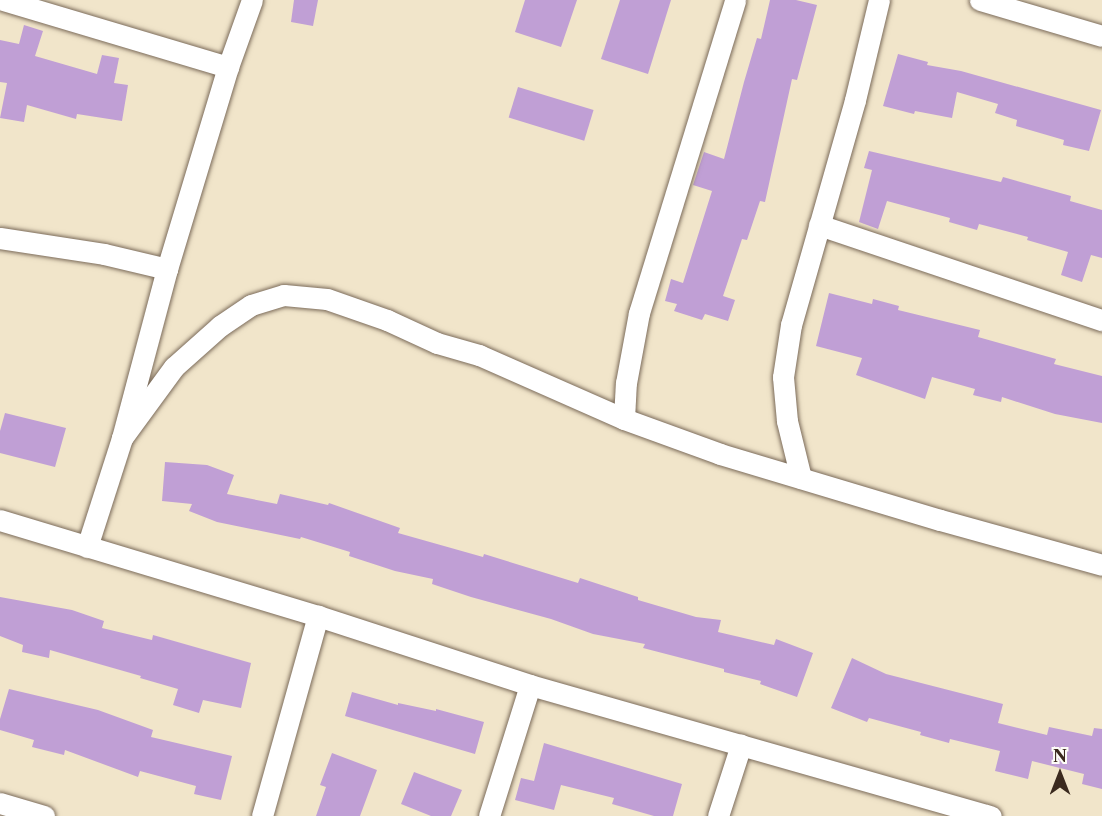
<!DOCTYPE html>
<html>
<head>
<meta charset="utf-8">
<style>
	body { margin:0 }
	#map { position:relative; width:1102px; height:816px; overflow:hidden; background:#f1e5ca; font-family:"Libre Caslon Text",serif }
	div>[style] { position:absolute }
	.building>* { inset:0; background:#c09fd5; transform-origin:0 0 }
	.roads { filter:drop-shadow(0 0 2px #7b6b5a) drop-shadow(0 0 2px #7b6b5a) }
	.minor>* { height:21px; margin:-10.5px; padding:0 10.5px; transform-origin:10.5px; border-radius:10.5px; background:#fff }
	span { translate:-50% -50%; white-space:nowrap; text-align:center; line-height:1.15; -webkit-text-stroke:5px #fdfcf7; paint-order:stroke }
	.north { position:absolute; left:1030px; top:744px; width:60px; height:60px; -webkit-text-stroke:4px #fdfcf7; paint-order:stroke; rotate:0deg; font-size:16px; font-weight:700; line-height:24px; text-align:center; color:#3b2a1e }
	.north::after { content:''; display:block; margin:auto; width:21px; height:27px; background:#3b2a1e; clip-path:polygon(50% 0,100% 100%,50% 72%,0 100%) }
</style>
</head>
<body>
<div id="map">
	<div class="building">
		<i style="clip-path:polygon(294px 0,318px 0,313px 26px,291px 22px)"></i>
		<i style="clip-path:polygon(525px 0,577px 0,561px 47px,515px 32px)"></i>
		<i style="clip-path:polygon(620px 0,671px 0,648px 74px,601px 59px)"></i>
		<i style="clip-path:polygon(770px 0,796px 0,817px 5px,797px 80px,792px 79px,765px 202px,760px 201px,747px 240px,742px 239px,723px 296px,735px 300px,728px 321px,705px 314px,702px 320px,674px 311px,677px 304px,665px 301px,671px 279px,683px 283px,712px 191px,693px 185px,704px 152px,724px 159px,744px 82px,757px 38px,761px 39px)"></i>
		<i style="clip-path:polygon(24px 25px,43px 31px,35px 56px,97px 74px,102px 55px,119px 58px,114px 83px,128px 85px,122px 121px,77px 114px,76px 119px,27px 105px,24px 122px,0 118px,7px 83px,0 82px,0 40px,19px 44px)"></i>
		<i style="clip-path:polygon(898px 54px,928px 62px,927px 65px,961px 71px,1101px 110px,1089px 151px,1063px 145px,1064px 140px,1016px 126px,1017px 120px,995px 113px,998px 104px,957px 92px,952px 118px,915px 111px,914px 114px,883px 106px)"></i>
		<i style="left:518px;top:87px;width:79px;height:32px;rotate:17deg"></i>
		<i style="clip-path:polygon(869px 151px,1001px 182px,1003px 177px,1071px 196px,1070px 201px,1102px 210px,1102px 258px,1091px 255px,1082px 282px,1061px 275px,1068px 252px,1027px 240px,1028px 237px,979px 224px,977px 230px,949px 222px,950px 218px,887px 201px,878px 229px,859px 222px,872px 170px,864px 168px)"></i>
		<i style="clip-path:polygon(829px 293px,872px 304px,873px 299px,899px 306px,898px 310px,980px 330px,978px 337px,1056px 359px,1054px 364px,1102px 376px,1102px 423px,1055px 414px,1002px 397px,1001px 402px,973px 395px,975px 389px,932px 377px,925px 399px,856px 375px,862px 358px,816px 346px)"></i>
		<i style="clip-path:polygon(5px 413px,66px 428px,55px 467px,0 453px,0 431px)"></i>
		<i style="clip-path:polygon(165px 462px,207px 465px,234px 475px,227px 494px,277px 504px,280px 494px,328px 505px,329px 503px,400px 528px,398px 533px,483px 557px,484px 554px,578px 583px,580px 578px,638px 597px,638px 600px,696px 617px,721px 620px,718px 632px,774px 645px,776px 639px,813px 653px,797px 697px,760px 684px,761px 681px,724px 672px,724px 669px,643px 648px,645px 644px,593px 634px,551px 619px,471px 597px,432px 584px,433px 579px,395px 571px,349px 556px,350px 552px,301px 537px,300px 539px,217px 522px,189px 511px,192px 504px,162px 501px)"></i>
		<i style="clip-path:polygon(0 597px,72px 610px,104px 621px,102px 628px,152px 640px,153px 635px,251px 663px,241px 708px,203px 700px,199px 713px,173px 705px,178px 689px,140px 678px,141px 676px,50px 650px,49px 658px,22px 652px,23px 645px,0 636px)"></i>
		<i style="clip-path:polygon(852px 658px,886px 674px,1003px 704px,998px 723px,1047px 735px,1049px 727px,1092px 736px,1094px 728px,1102px 729px,1102px 789px,1082px 784px,1084px 774px,1032px 761px,1028px 779px,995px 771px,1000px 751px,950px 739px,949px 743px,920px 735px,921px 732px,869px 718px,867px 722px,831px 708px)"></i>
		<i style="clip-path:polygon(9px 689px,98px 710px,153px 730px,151px 737px,232px 756px,221px 800px,194px 794px,196px 786px,140px 771px,138px 777px,65px 750px,64px 755px,32px 747px,34px 740px,0 730px,0 719px)"></i>
		<i style="clip-path:polygon(352px 692px,398px 705px,398px 703px,436px 711px,436px 709px,484px 722px,475px 754px,345px 716px)"></i>
		<i style="clip-path:polygon(544px 743px,682px 784px,673px 816px,654px 816px,612px 804px,614px 798px,561px 785px,554px 810px,515px 800px,521px 778px,534px 781px)"></i>
		<i style="clip-path:polygon(332px 753px,377px 770px,360px 816px,316px 816px,326px 787px,320px 785px)"></i>
		<i style="clip-path:polygon(414px 772px,462px 790px,451px 816px,431px 816px,401px 804px)"></i>
	</div>
	<div class="roads">
		<div class="minor">
			<i style="left:3px;top:0;width:235px;rotate:16.6deg"></i>
			<i style="left:980px;top:0;width:127px;rotate:16.4deg"></i>
			<i style="left:819px;top:225px;width:299px;rotate:18.6deg"></i>
			<i style="left:0;top:238px;width:105px;rotate:8.7deg"></i>
			<i style="left:104px;top:254px;width:65px;rotate:13.4deg"></i>
			<i style="left:624px;top:419px;width:36px;rotate:-87deg"></i>
			<i style="left:626px;top:383px;width:71px;rotate:-79.5deg"></i>
			<i style="left:639px;top:313px;width:327px;rotate:-72.9deg"></i>
			<i style="left:122px;top:438px;width:88px;rotate:-53.8deg"></i>
			<i style="left:174px;top:367px;width:62px;rotate:-41.7deg"></i>
			<i style="left:220px;top:326px;width:37px;rotate:-34deg"></i>
			<i style="left:251px;top:305px;width:34px;rotate:-17deg"></i>
			<i style="left:284px;top:295px;width:43px;rotate:5.3deg"></i>
			<i style="left:327px;top:299px;width:64px;rotate:19.3deg"></i>
			<i style="left:387px;top:320px;width:55px;rotate:24.7deg"></i>
			<i style="left:437px;top:343px;width:44px;rotate:15.9deg"></i>
			<i style="left:479px;top:355px;width:158px;rotate:23.8deg"></i>
			<i style="left:624px;top:419px;width:102px;rotate:20deg"></i>
			<i style="left:720px;top:454px;width:230px;rotate:16.7deg"></i>
			<i style="left:940px;top:520px;width:168px;rotate:15.5deg"></i>
			<i style="left:801px;top:478px;width:59px;rotate:-103.8deg"></i>
			<i style="left:787px;top:421px;width:44px;rotate:-95.2deg"></i>
			<i style="left:783px;top:377px;width:53px;rotate:-81.3deg"></i>
			<i style="left:791px;top:325px;width:234px;rotate:-74.1deg"></i>
			<i style="left:855px;top:100px;width:103px;rotate:-76.5deg"></i>
			<i style="left:0;top:520px;width:332px;rotate:16.8deg"></i>
			<i style="left:318px;top:616px;width:223px;rotate:18deg"></i>
			<i style="left:530px;top:685px;width:479px;rotate:15.9deg"></i>
			<i style="left:87px;top:547px;width:114px;rotate:-72.2deg"></i>
			<i style="left:122px;top:438px;width:175px;rotate:-75.1deg"></i>
			<i style="left:167px;top:269px;width:211px;rotate:-73.2deg"></i>
			<i style="left:228px;top:67px;width:71px;rotate:-70.3deg"></i>
			<i style="left:0;top:803px;width:46px;rotate:16.5deg"></i>
			<i style="left:262px;top:816px;width:208px;rotate:-74.4deg"></i>
			<i style="left:489px;top:816px;width:137px;rotate:-72.6deg"></i>
			<i style="left:718px;top:816px;width:75px;rotate:-72.1deg"></i>
		</div>
	</div>
	<div class="north">N</div>
</div>
</body>
</html>
